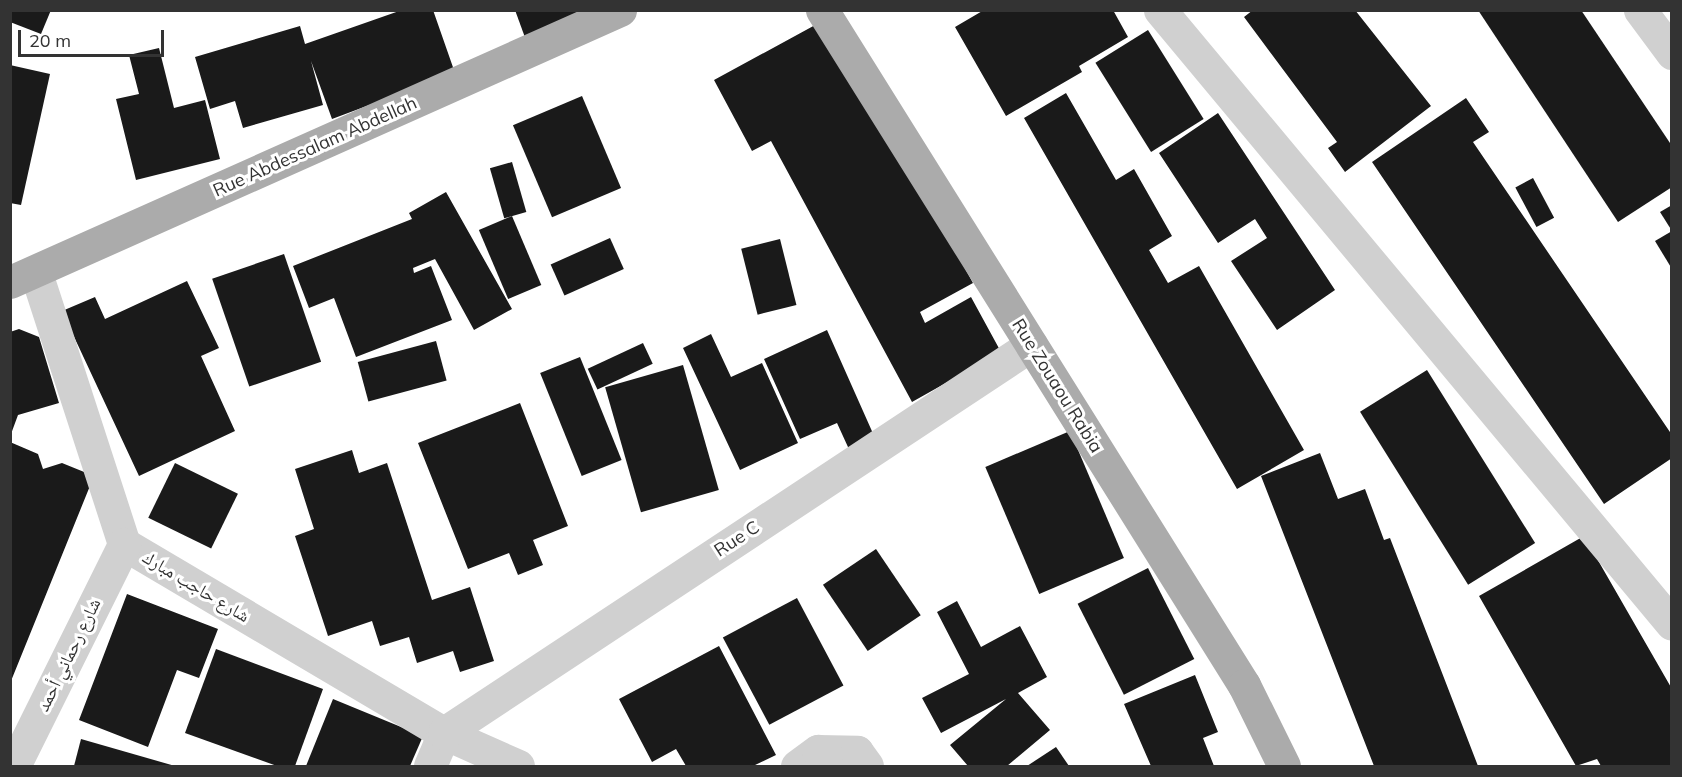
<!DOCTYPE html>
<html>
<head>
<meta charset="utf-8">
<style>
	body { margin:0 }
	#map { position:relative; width:1682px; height:777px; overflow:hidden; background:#fff; font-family:Mulish,"Noto Naskh Arabic",sans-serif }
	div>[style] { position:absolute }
	.building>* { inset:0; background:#1a1a1a; transform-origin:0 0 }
	.minor>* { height:33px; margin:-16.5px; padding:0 16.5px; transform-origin:16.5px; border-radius:16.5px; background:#d0d0d0 }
	.major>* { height:33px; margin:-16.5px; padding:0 16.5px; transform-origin:16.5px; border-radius:16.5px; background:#ababab }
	span { translate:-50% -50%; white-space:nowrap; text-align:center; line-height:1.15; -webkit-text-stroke:6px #fff; paint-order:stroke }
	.street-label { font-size:18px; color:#333 }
	.frame { position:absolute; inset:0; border:12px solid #333; pointer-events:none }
	.scale { position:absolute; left:18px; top:30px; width:146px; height:27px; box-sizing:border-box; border:3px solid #333; border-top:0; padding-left:8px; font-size:18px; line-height:21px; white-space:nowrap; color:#333; -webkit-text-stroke:4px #fff; paint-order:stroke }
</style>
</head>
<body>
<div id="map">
	<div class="building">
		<i style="clip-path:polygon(10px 10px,51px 10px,41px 34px,10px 22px)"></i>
		<i style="clip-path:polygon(402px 10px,433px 10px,455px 73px,332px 119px,311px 61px,323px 105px,243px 128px,235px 101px,210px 109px,195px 57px,300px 26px,305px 44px)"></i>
		<i style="clip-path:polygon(515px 10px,589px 10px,527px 43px)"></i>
		<i style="clip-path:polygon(984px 10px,1113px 10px,1128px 37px,1079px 66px,1082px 72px,1006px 116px,955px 27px)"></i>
		<i style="clip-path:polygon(1253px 10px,1355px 10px,1431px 106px,1345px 172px,1328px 148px,1337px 142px,1244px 17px)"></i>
		<i style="clip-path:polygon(1478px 10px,1581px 10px,1672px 146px,1672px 187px,1618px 222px)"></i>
		<i style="clip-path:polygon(828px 18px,973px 283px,920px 312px,925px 323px,971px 297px,1001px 352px,912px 402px,771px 141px,752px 151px,714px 80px)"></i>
		<i style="left:1148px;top:30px;width:105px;height:62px;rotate:58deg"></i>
		<i style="clip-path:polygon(159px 48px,174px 108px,205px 100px,220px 159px,136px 180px,116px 99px,139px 94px,129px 55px)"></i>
		<i style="clip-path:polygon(10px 65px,50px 74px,21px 205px,10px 203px)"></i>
		<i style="clip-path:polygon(1066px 93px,1116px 180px,1134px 169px,1172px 236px,1149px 250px,1168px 283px,1199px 266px,1304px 450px,1237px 489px,1024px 118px)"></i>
		<i style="left:582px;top:96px;width:100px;height:75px;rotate:67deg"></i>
		<i style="clip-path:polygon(1466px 98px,1489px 132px,1473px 142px,1672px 435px,1672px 458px,1604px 504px,1372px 162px)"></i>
		<i style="clip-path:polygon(1218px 113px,1335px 290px,1277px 330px,1231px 261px,1267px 238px,1255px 219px,1218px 243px,1159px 153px)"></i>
		<i style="left:512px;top:162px;width:52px;height:23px;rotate:74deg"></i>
		<i style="left:1533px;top:178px;width:45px;height:20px;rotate:62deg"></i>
		<i style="clip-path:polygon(446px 192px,512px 309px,474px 330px,435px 259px,413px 268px,414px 273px,431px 266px,452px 320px,356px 357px,334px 298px,309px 308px,293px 266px,412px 219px,409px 213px)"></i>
		<i style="clip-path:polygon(1672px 205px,1672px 231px,1660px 212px)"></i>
		<i style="left:512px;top:216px;width:75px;height:36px;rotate:67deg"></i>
		<i style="clip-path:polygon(1672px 231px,1672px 269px,1655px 241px)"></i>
		<i style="left:610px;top:238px;width:34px;height:65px;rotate:66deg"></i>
		<i style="left:780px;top:239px;width:68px;height:40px;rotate:76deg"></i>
		<i style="left:284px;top:254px;width:114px;height:76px;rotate:71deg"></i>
		<i style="clip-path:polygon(187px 281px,219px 348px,201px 356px,235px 431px,139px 476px,62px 311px,95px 297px,105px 319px)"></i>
		<i style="clip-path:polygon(19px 329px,39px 337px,59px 403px,18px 415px,11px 434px,10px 332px)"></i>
		<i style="clip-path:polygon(827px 330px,879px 447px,853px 458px,837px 423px,800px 439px,764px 359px)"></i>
		<i style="clip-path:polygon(711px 334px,731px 377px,762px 363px,798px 443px,740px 470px,683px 348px)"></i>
		<i style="left:436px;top:341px;width:41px;height:81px;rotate:75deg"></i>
		<i style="left:643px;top:343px;width:23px;height:61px;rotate:65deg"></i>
		<i style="left:580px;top:357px;width:111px;height:43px;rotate:68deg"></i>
		<i style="left:683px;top:365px;width:130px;height:81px;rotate:74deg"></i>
		<i style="left:1427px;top:370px;width:204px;height:79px;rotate:58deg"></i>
		<i style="clip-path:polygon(520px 403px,568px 526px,533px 540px,543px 565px,518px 575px,509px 553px,468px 569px,418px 443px)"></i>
		<i style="left:1070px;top:431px;width:138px;height:92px;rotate:67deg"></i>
		<i style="clip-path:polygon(10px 442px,38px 454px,43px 469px,62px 463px,94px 476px,11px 681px)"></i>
		<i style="clip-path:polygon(352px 450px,359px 473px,387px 463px,432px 600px,470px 587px,494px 661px,460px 672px,453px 651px,417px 663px,409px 637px,380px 646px,372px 621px,328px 636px,295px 536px,314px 529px,295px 469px)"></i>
		<i style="clip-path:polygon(1320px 453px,1338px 499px,1365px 489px,1384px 540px,1390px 538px,1478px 766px,1374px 766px,1261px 476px)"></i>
		<i style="left:175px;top:463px;width:70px;height:61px;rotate:26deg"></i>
		<i style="clip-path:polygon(1584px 536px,1672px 689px,1672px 766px,1601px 766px,1597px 759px,1576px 766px,1479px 596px)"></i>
		<i style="left:876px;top:549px;width:80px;height:64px;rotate:56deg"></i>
		<i style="left:1148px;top:568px;width:102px;height:79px;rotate:63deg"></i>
		<i style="clip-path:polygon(127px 594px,218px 629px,199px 678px,177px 670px,148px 747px,79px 720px)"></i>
		<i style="left:797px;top:598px;width:99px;height:84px;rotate:62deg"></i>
		<i style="clip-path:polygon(957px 601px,981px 647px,1020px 626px,1047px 677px,1018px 693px,1050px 730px,1007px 766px,968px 766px,950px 745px,1006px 699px,941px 733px,922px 698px,969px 674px,937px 612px)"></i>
		<i style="clip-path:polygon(719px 646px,776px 755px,753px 766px,686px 766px,676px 749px,652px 762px,619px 699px)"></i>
		<i style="clip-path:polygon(216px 649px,323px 689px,295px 766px,277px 766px,185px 733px)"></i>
		<i style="clip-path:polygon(1195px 675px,1218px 732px,1203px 738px,1214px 766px,1151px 766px,1124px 704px)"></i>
		<i style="clip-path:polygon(333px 699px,423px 736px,410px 766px,306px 766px)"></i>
		<i style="clip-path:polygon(81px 739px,175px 766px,74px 766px)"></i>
		<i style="clip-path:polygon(1056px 747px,1069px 766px,1027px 766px)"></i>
	</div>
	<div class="minor">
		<i style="left:1160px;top:10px;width:799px;rotate:50.18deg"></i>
		<i style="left:1640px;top:10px;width:54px;rotate:53.3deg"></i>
		<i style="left:36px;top:273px;width:285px;rotate:72deg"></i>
		<i style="left:124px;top:544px;width:372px;rotate:30.6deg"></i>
		<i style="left:444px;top:733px;width:81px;rotate:24deg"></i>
		<i style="left:14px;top:766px;width:248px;rotate:-63.6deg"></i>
		<i style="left:430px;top:766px;width:36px;rotate:-67deg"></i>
		<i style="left:444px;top:733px;width:704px;rotate:-33.46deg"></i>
		<i style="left:797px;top:766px;width:26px;rotate:-36deg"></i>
		<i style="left:818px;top:751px;width:39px;rotate:1deg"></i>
		<i style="left:857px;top:752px;width:17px;rotate:54deg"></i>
	</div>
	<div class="major">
		<i style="left:822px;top:10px;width:796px;rotate:57.99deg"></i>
		<i style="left:1244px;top:685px;width:90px;rotate:63.7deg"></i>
		<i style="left:10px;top:282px;width:668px;rotate:-24.03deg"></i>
	</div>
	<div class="street-label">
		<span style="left:315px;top:147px;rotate:-24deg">Rue Abdessalam Abdellah</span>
		<span style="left:1057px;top:386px;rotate:58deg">Rue Zouaou Rabia</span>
		<span style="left:737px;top:539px;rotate:-33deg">Rue C</span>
		<span style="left:196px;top:587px;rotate:31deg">شارع حاجب مبارك</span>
		<span style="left:69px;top:655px;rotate:-64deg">شارع رحماني أحمد</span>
	</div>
	<div class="frame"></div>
	<div class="scale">20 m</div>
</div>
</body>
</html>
